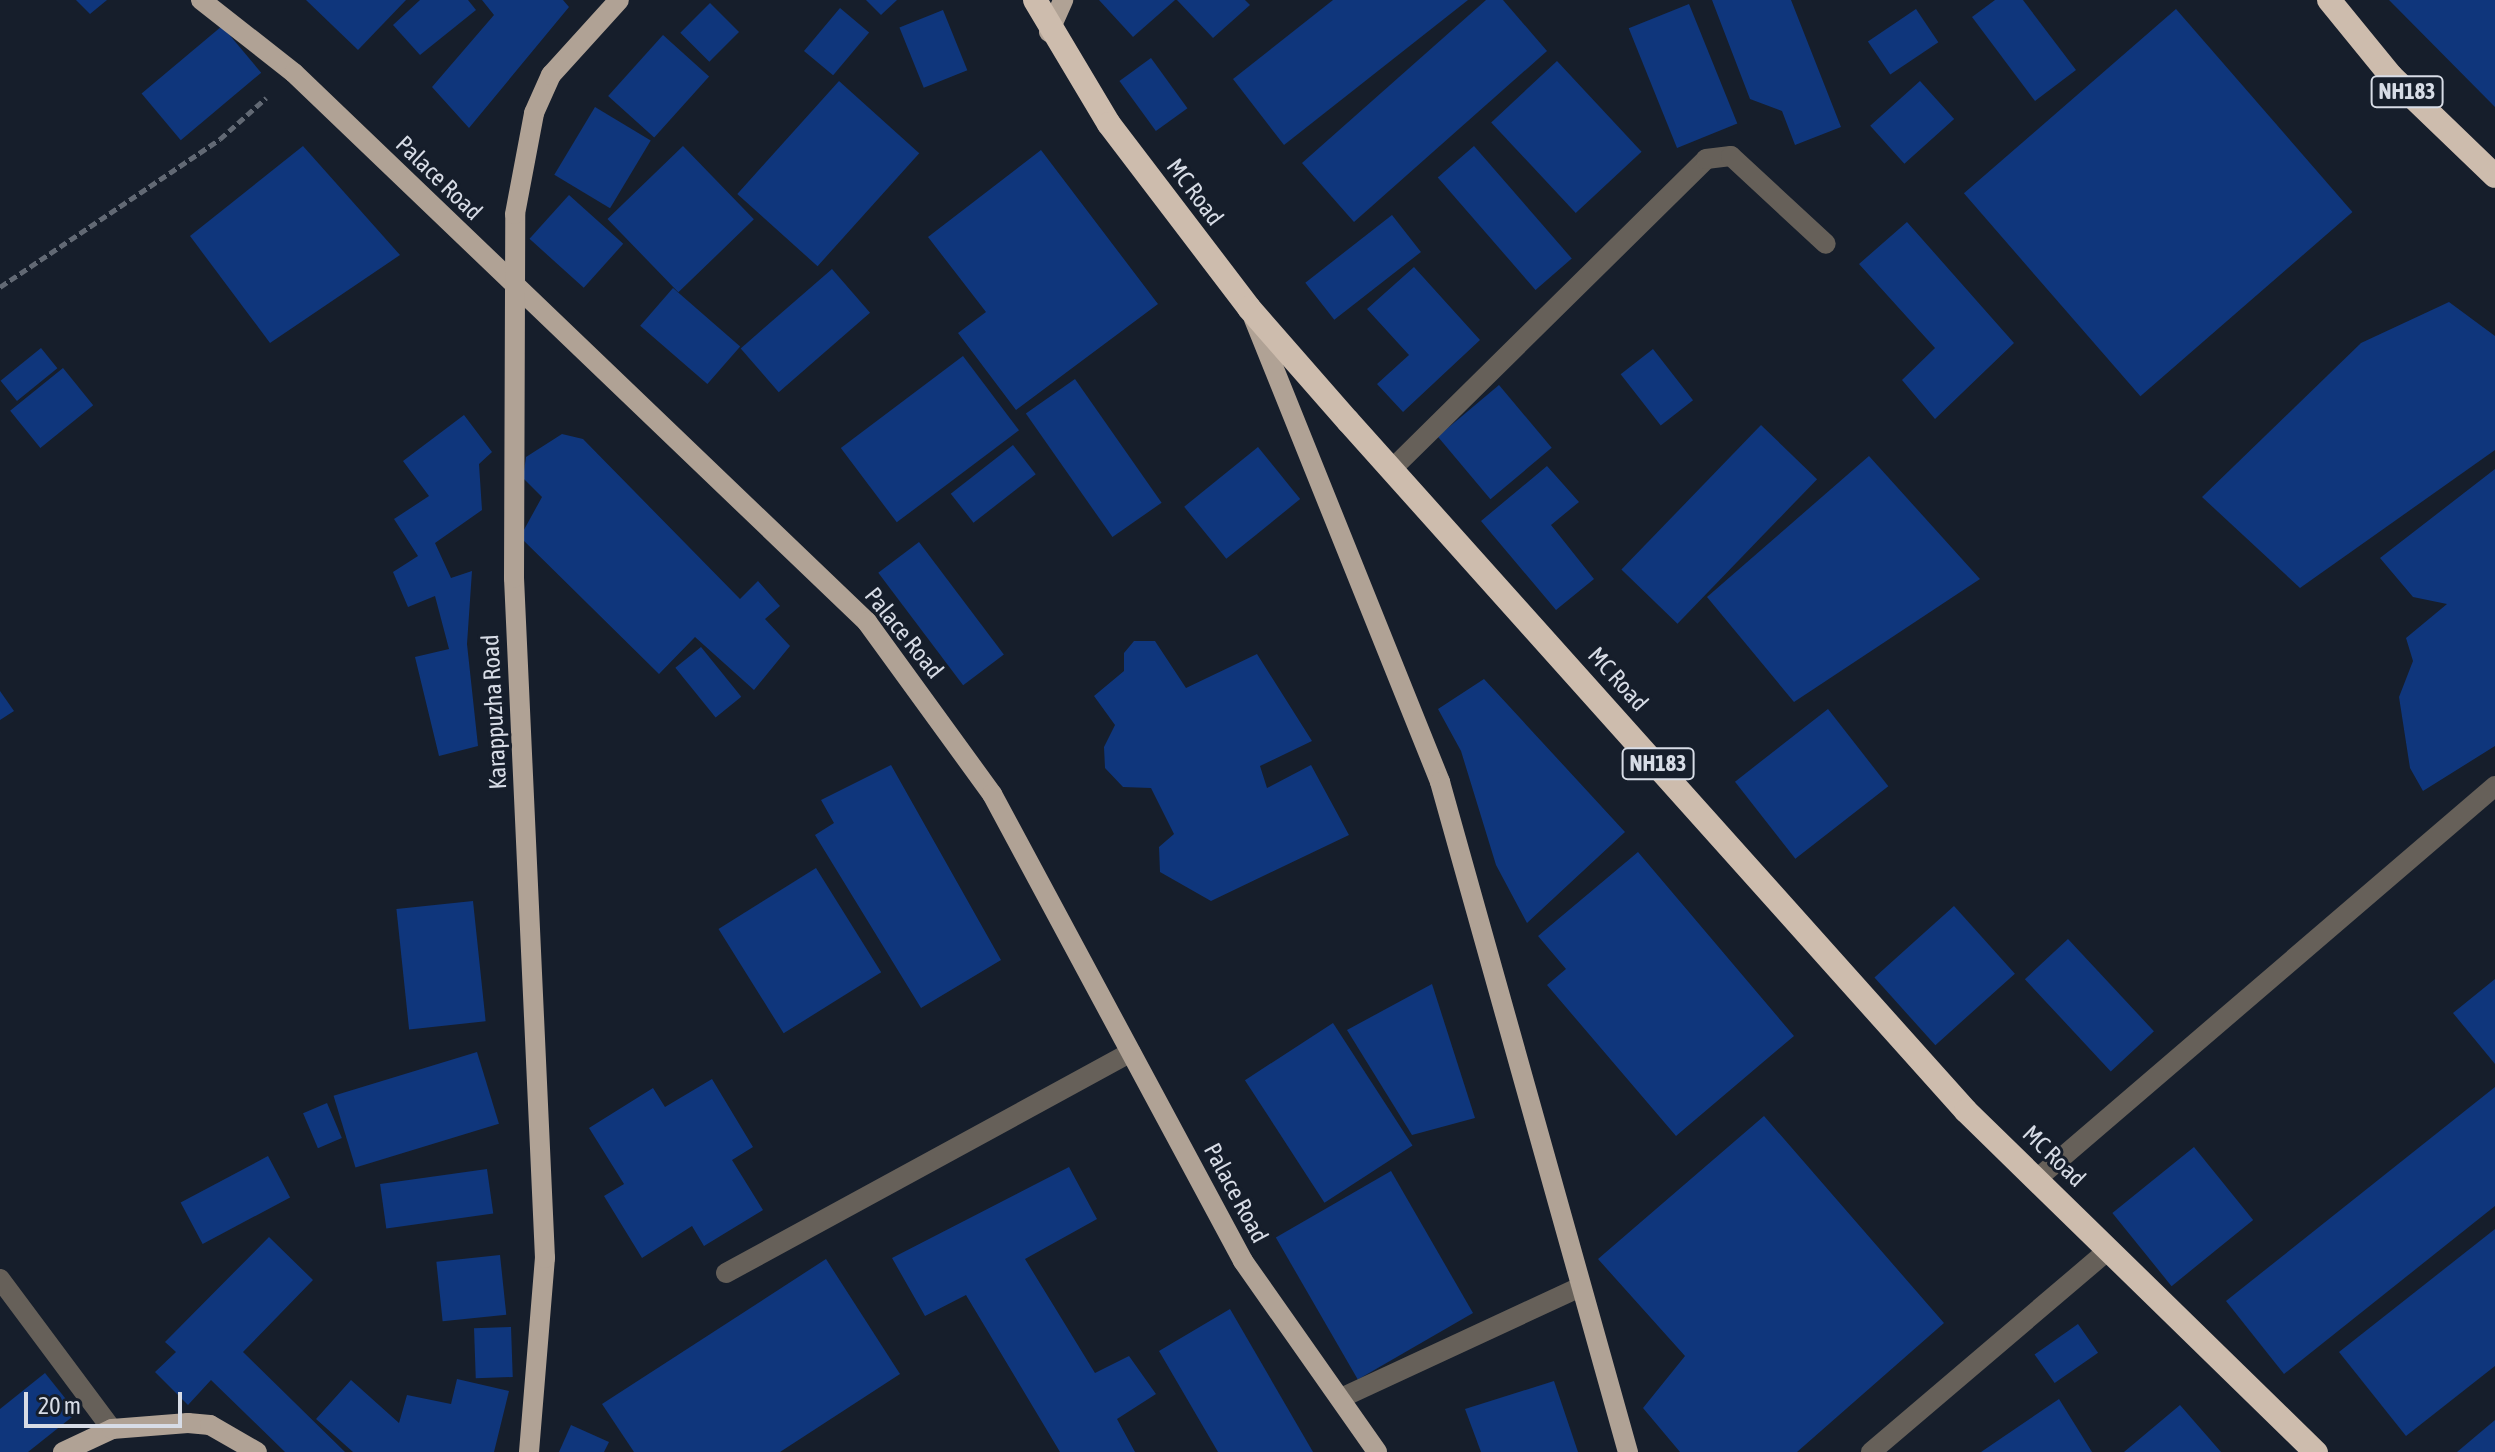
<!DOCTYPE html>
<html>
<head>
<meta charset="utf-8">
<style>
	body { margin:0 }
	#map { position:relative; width:2495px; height:1452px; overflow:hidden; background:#161e2b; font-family:"Asap Condensed",sans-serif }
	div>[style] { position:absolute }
	.building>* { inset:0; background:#0f367c; transform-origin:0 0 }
	.path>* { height:5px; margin-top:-2.5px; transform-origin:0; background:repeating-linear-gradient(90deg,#626974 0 8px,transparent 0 12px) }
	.minor>* { height:20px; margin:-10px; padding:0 10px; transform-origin:10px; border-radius:10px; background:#666059 }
	.major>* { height:20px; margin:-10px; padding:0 10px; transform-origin:10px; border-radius:10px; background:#b0a295 }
	.highway>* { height:24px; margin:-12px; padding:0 12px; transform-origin:12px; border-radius:12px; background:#cdbcad }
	span { translate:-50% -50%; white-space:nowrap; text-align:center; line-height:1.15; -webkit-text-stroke:6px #161e2b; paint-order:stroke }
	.shield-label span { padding:2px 6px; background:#161e2b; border:2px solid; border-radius:6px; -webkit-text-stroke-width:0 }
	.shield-label { font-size:22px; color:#d7dce6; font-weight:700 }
	.street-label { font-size:24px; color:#d7dce6 }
	.scale { position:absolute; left:24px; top:1392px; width:158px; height:36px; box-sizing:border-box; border:4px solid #d7dce6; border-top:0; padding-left:10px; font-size:24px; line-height:28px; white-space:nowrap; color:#d7dce6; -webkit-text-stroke:6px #161e2b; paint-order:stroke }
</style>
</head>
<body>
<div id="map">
	<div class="building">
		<i style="clip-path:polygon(76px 0,107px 0,90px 14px)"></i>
		<i style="clip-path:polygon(306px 0,406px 0,358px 50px)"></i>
		<i style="clip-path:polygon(420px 0,468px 0,476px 10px,420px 55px,393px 25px)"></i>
		<i style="clip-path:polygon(482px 0,563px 0,569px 7px,469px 128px,432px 87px,494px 15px)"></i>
		<i style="clip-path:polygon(866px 0,897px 0,881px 15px)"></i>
		<i style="clip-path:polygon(1099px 0,1175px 0,1133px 37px)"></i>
		<i style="clip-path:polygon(1177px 0,1245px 0,1250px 5px,1213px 38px)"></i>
		<i style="clip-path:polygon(1333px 0,1468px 0,1284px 145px,1233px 79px)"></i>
		<i style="clip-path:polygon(1486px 0,1503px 0,1547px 51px,1354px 222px,1302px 163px)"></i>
		<i style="clip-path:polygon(1712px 0,1791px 0,1841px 127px,1795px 145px,1782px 111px,1750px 99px)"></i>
		<i style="clip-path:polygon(1995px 0,2023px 0,2076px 70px,2035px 101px,1972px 17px)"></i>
		<i style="clip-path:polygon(2389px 0,2495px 0,2495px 107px)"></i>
		<i style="left:710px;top:3px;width:41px;height:42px;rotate:45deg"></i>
		<i style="left:1689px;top:4px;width:129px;height:65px;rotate:68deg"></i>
		<i style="left:840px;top:8px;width:38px;height:56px;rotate:40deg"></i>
		<i style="left:1916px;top:9px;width:40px;height:58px;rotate:56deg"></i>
		<i style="left:2176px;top:9px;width:269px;height:281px;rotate:49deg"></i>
		<i style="left:943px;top:10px;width:65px;height:47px;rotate:68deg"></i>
		<i style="left:222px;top:26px;width:61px;height:105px;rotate:50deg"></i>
		<i style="left:663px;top:35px;width:62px;height:82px;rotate:42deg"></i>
		<i style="left:1151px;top:58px;width:62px;height:39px;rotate:54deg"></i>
		<i style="left:1557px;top:61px;width:124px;height:90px;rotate:47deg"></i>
		<i style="left:839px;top:81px;width:108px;height:152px;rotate:42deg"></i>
		<i style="left:1920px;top:81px;width:51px;height:67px;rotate:48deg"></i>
		<i style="left:595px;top:107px;width:65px;height:79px;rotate:31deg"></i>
		<i style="clip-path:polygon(303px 146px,400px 255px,270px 343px,190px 236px)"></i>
		<i style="left:683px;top:146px;width:102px;height:105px;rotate:46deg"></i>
		<i style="left:1474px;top:146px;width:149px;height:48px;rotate:49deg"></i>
		<i style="clip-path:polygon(1041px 150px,1158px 304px,1016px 410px,958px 333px,986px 312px,928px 237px)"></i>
		<i style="left:569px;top:195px;width:73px;height:59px;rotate:42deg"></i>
		<i style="left:1392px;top:215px;width:47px;height:110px;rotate:52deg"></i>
		<i style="clip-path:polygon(1907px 222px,2014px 343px,1935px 419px,1902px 380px,1935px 348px,1859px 264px)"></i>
		<i style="clip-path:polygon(1414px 267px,1480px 340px,1403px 412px,1377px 384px,1409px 355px,1367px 309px)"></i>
		<i style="left:832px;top:269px;width:58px;height:121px;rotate:49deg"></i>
		<i style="left:673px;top:288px;width:89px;height:50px;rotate:41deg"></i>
		<i style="clip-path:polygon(2449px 302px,2495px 336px,2495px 450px,2300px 588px,2202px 497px,2361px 343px)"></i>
		<i style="left:41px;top:348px;width:26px;height:52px;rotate:51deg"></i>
		<i style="left:1653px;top:349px;width:65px;height:41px;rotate:52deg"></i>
		<i style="left:963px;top:356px;width:93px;height:153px;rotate:53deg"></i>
		<i style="left:63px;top:368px;width:48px;height:68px;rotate:51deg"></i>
		<i style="left:1075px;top:379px;width:151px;height:60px;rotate:55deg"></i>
		<i style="left:1499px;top:385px;width:82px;height:80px;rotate:50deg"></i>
		<i style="clip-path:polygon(464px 415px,492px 452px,479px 464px,482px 510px,435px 543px,451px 578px,472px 571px,467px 644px,478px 746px,439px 756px,415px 657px,449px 649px,435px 596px,408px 607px,393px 572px,418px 556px,394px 519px,429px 496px,403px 461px)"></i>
		<i style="left:1761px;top:425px;width:78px;height:201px;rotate:44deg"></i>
		<i style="clip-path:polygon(562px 434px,583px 439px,740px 599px,758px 581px,780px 606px,765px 619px,790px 646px,754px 690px,695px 637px,659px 674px,520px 537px,542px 497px,523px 478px,526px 457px)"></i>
		<i style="left:1013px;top:445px;width:37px;height:79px;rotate:52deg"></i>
		<i style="left:1258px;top:447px;width:67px;height:95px;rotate:51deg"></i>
		<i style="clip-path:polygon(1869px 456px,1980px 579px,1794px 702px,1707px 597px)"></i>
		<i style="clip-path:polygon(1547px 466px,1579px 502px,1551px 525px,1594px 579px,1556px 610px,1481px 521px)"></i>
		<i style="clip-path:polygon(2495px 469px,2495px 746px,2423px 791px,2410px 768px,2399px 697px,2413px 661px,2406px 638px,2447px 604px,2413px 597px,2380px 558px)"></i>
		<i style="left:919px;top:542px;width:141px;height:51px;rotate:53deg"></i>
		<i style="clip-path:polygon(1134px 641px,1155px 641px,1186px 688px,1257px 654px,1312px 741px,1260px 766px,1267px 788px,1311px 765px,1349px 835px,1211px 901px,1160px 872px,1159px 847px,1174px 834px,1151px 788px,1123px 787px,1105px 768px,1104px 747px,1115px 725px,1094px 696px,1124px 671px,1124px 653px)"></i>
		<i style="left:701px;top:647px;width:64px;height:33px;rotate:51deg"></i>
		<i style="clip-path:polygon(1484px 679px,1625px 832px,1527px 923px,1496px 865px,1461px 751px,1438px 709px)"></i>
		<i style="clip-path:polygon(0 691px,14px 711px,0 720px)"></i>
		<i style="left:1828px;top:709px;width:98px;height:118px;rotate:52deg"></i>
		<i style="clip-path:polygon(891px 765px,1001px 960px,921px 1008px,815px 835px,834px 823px,821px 800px)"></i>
		<i style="clip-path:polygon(1638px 852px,1794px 1036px,1676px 1136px,1547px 985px,1566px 969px,1538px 936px)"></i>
		<i style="left:816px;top:868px;width:123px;height:115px;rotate:58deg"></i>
		<i style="left:473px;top:901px;width:121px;height:77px;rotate:84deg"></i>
		<i style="left:1954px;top:906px;width:91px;height:107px;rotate:48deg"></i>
		<i style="left:2068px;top:939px;width:126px;height:59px;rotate:47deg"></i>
		<i style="clip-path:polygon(2495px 979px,2495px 1064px,2453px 1013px)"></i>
		<i style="clip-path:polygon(1432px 984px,1475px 1118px,1412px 1135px,1347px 1030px)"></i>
		<i style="left:1333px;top:1023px;width:146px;height:105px;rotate:57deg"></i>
		<i style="left:477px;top:1052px;width:75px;height:150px;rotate:73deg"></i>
		<i style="clip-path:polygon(712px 1079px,753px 1147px,732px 1160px,763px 1210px,704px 1246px,692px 1226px,642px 1258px,604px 1196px,624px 1184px,589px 1128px,653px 1088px,665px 1107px)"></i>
		<i style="clip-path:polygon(2495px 1087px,2495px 1206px,2284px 1374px,2226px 1301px)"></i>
		<i style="left:327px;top:1103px;width:38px;height:26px;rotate:67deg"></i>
		<i style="clip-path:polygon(1764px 1116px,1944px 1323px,1797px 1452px,1680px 1452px,1643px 1408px,1685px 1356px,1598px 1259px)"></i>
		<i style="left:2194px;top:1147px;width:94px;height:105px;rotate:51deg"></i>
		<i style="left:268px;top:1156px;width:47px;height:99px;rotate:62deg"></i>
		<i style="clip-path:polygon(1069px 1167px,1097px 1219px,1025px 1259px,1095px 1373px,1129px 1356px,1156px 1394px,1117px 1419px,1135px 1452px,1060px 1452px,966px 1295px,925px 1316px,892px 1258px)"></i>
		<i style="left:487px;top:1169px;width:45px;height:108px;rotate:82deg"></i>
		<i style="left:1391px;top:1171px;width:164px;height:133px;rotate:60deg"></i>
		<i style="clip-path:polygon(2495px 1229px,2495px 1366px,2406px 1436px,2339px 1352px)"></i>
		<i style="clip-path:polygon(269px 1237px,313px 1280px,243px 1352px,345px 1452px,285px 1452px,211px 1380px,188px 1405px,155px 1372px,176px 1352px,165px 1342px)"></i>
		<i style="left:500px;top:1255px;width:60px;height:64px;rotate:84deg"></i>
		<i style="clip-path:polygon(826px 1259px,900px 1374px,780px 1452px,634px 1452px,602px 1404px)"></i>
		<i style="clip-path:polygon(1230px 1309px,1313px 1452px,1218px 1452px,1159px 1351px)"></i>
		<i style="left:2078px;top:1324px;width:35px;height:53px;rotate:55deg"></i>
		<i style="left:511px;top:1327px;width:50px;height:37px;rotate:88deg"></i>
		<i style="clip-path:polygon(45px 1373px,77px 1413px,28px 1452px,0 1452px,0 1409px)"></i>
		<i style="clip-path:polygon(457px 1379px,509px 1391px,494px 1452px,353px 1452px,316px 1419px,351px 1380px,399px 1423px,407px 1395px,451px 1404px)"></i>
		<i style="clip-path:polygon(1554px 1381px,1578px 1452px,1481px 1452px,1465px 1409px)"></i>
		<i style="clip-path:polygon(2059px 1399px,2092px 1452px,1981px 1452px)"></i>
		<i style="clip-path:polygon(2180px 1405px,2221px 1452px,2124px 1452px)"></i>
		<i style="clip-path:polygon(2495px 1420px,2495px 1452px,2457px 1452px)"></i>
		<i style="clip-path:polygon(571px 1425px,609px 1442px,604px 1452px,559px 1452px)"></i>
	</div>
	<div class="path">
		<i style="left:0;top:287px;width:265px;rotate:-33.9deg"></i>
		<i style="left:220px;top:139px;width:62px;rotate:-41.7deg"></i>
	</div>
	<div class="minor">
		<i style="left:1392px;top:469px;width:441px;rotate:-44.6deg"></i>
		<i style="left:1706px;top:159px;width:25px;rotate:-7deg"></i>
		<i style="left:1731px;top:156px;width:129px;rotate:42.8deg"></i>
		<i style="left:2038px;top:1178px;width:602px;rotate:-40.62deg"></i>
		<i style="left:726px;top:1273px;width:461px;rotate:-28.6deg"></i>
		<i style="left:0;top:1279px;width:187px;rotate:53.3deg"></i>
		<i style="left:1341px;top:1398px;width:264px;rotate:-24.9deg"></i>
		<i style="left:1871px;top:1452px;width:311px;rotate:-40.4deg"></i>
	</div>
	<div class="major">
		<i style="left:201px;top:0;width:118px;rotate:38.1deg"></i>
		<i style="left:294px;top:73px;width:794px;rotate:43.77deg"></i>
		<i style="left:867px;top:622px;width:213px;rotate:54deg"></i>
		<i style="left:992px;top:794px;width:530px;rotate:61.74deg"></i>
		<i style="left:1243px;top:1261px;width:233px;rotate:54.9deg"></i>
		<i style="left:1049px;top:32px;width:35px;rotate:-66deg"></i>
		<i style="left:1254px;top:319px;width:499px;rotate:68.1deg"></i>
		<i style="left:1440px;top:782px;width:696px;rotate:74.33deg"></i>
		<i style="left:63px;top:1452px;width:54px;rotate:-25.1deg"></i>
		<i style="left:112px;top:1429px;width:76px;rotate:-4.5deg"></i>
		<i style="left:188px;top:1423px;width:22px;rotate:5deg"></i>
		<i style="left:210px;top:1425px;width:54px;rotate:29.9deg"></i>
		<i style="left:529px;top:1452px;width:195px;rotate:-85.3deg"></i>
		<i style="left:545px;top:1258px;width:681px;rotate:-92.61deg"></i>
		<i style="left:514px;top:578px;width:364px;rotate:-89.8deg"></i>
		<i style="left:515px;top:214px;width:103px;rotate:-79.3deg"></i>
		<i style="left:534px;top:113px;width:42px;rotate:-65.9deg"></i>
		<i style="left:551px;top:75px;width:101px;rotate:-47.8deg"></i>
	</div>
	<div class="highway">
		<i style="left:1035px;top:0;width:144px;rotate:59.2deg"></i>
		<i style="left:1109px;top:124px;width:231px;rotate:52.7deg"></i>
		<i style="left:1249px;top:308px;width:150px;rotate:48.8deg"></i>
		<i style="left:1348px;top:421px;width:926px;rotate:48.15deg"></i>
		<i style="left:1966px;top:1111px;width:489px;rotate:44.3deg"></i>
		<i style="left:2329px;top:0;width:98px;rotate:50.8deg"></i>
		<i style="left:2391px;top:76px;width:144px;rotate:43.9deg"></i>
	</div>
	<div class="shield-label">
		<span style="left:2407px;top:92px">NH183</span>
		<span style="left:1658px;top:764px">NH183</span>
	</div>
	<div class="street-label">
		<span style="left:439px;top:178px;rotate:44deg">Palace Road</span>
		<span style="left:1195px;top:192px;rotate:53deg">MC Road</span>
		<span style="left:904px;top:633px;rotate:51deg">Palace Road</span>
		<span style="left:1618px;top:679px;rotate:48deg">MC Road</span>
		<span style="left:494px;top:712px;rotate:-93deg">Karappuzha Road</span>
		<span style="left:2054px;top:1156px;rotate:44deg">MC Road</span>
		<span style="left:1236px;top:1193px;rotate:62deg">Palace Road</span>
	</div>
	<div class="scale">20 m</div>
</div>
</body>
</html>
